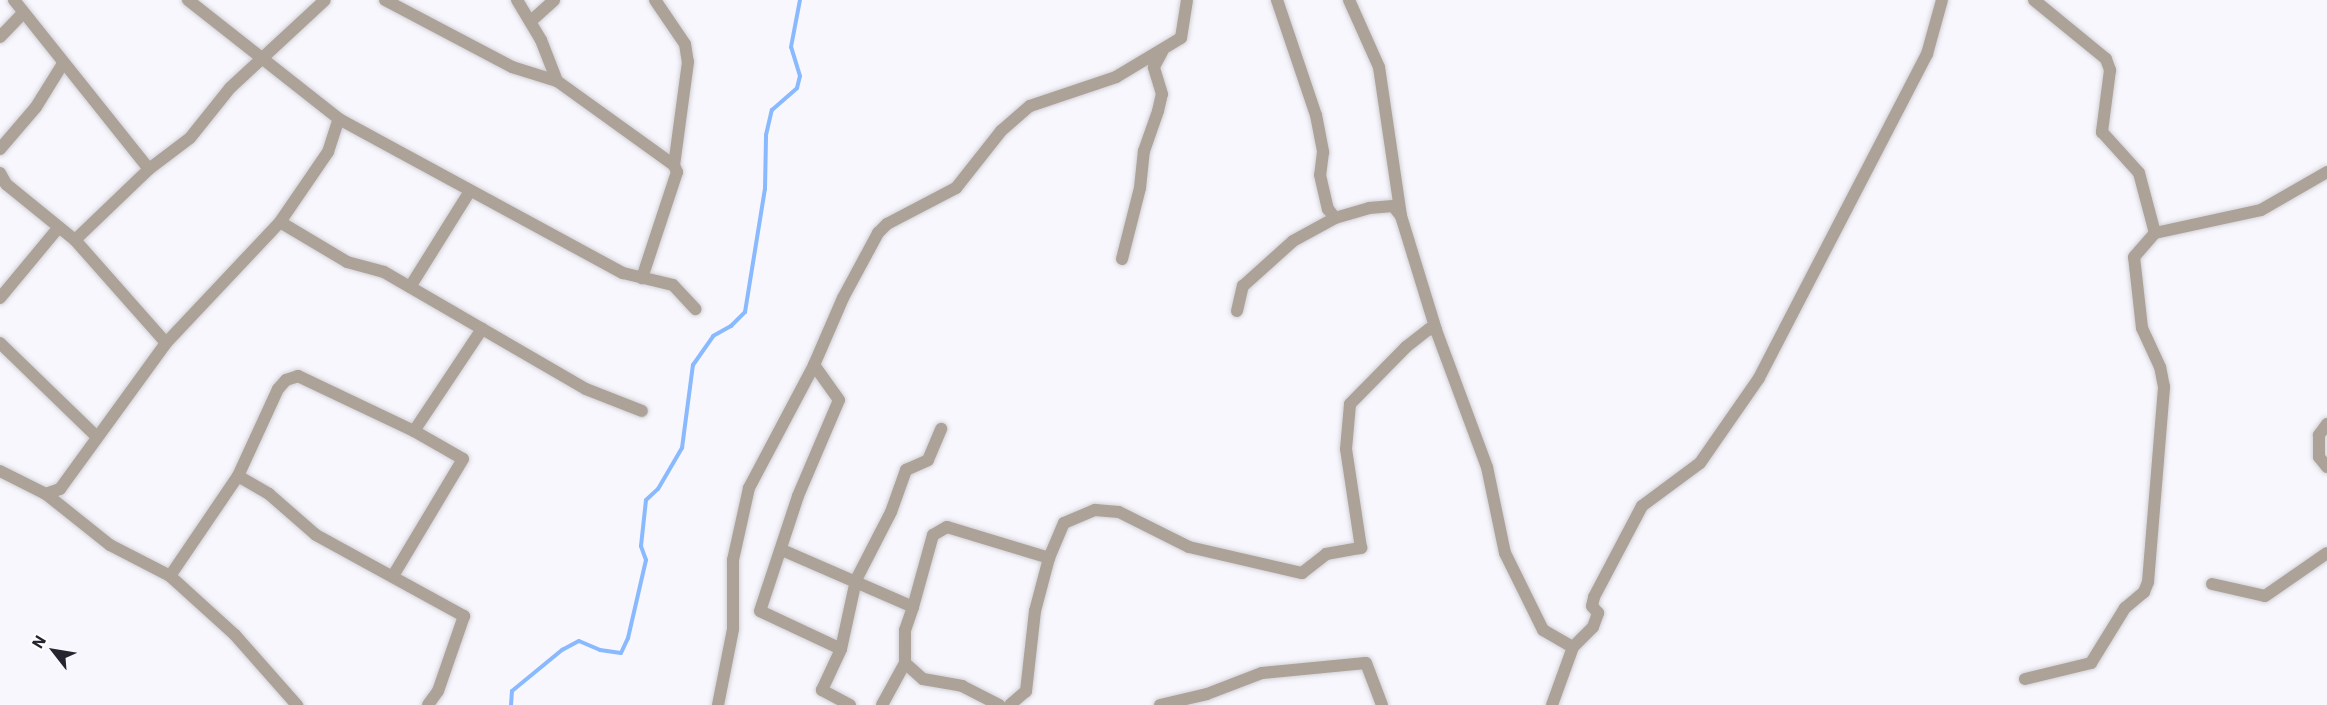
<!DOCTYPE html>
<html>
<head>
<meta charset="utf-8">
<style>
	body { margin:0 }
	#map { position:relative; width:2327px; height:705px; overflow:hidden; background:#f8f7fd; font-family:"IBM Plex Sans",sans-serif }
	div>[style] { position:absolute }
	.stream>* { height:4px; margin:-2px; padding:0 2px; transform-origin:2px; border-radius:2px; background:#89b9ff }
	.roads { filter:drop-shadow(0 0 2px #d2d1d8) drop-shadow(0 0 2px #d2d1d8) }
	.street>* { height:12px; margin:-6px; padding:0 6px; transform-origin:6px; border-radius:6px; background:#aca297 }
	span { translate:-50% -50%; white-space:nowrap; text-align:center; line-height:1.15; -webkit-text-stroke:4.5px #fff; paint-order:stroke }
	.north { position:absolute; left:24px; top:621px; width:60px; height:60px; -webkit-text-stroke:4px #fff; paint-order:stroke; rotate:301deg; font-size:16px; font-weight:700; line-height:24px; text-align:center; color:#26242f }
	.north::after { content:''; display:block; margin:auto; width:21px; height:27px; background:#26242f; clip-path:polygon(50% 0,100% 100%,50% 72%,0 100%) }
</style>
</head>
<body>
<div id="map">
	<div class="stream">
		<i style="left:511px;top:705px;width:14px;rotate:-86deg"></i>
		<i style="left:512px;top:691px;width:65px;rotate:-39.4deg"></i>
		<i style="left:562px;top:650px;width:19px;rotate:-28deg"></i>
		<i style="left:579px;top:641px;width:23px;rotate:23deg"></i>
		<i style="left:600px;top:650px;width:21px;rotate:8deg"></i>
		<i style="left:621px;top:653px;width:17px;rotate:-65deg"></i>
		<i style="left:628px;top:638px;width:80px;rotate:-77deg"></i>
		<i style="left:646px;top:560px;width:15px;rotate:-110deg"></i>
		<i style="left:641px;top:546px;width:46px;rotate:-83.8deg"></i>
		<i style="left:646px;top:500px;width:16px;rotate:-43deg"></i>
		<i style="left:658px;top:489px;width:48px;rotate:-59.7deg"></i>
		<i style="left:682px;top:448px;width:84px;rotate:-82.5deg"></i>
		<i style="left:693px;top:365px;width:35px;rotate:-55deg"></i>
		<i style="left:713px;top:336px;width:21px;rotate:-29deg"></i>
		<i style="left:731px;top:326px;width:20px;rotate:-45deg"></i>
		<i style="left:745px;top:312px;width:125px;rotate:-80.8deg"></i>
		<i style="left:765px;top:189px;width:54px;rotate:-88.9deg"></i>
		<i style="left:766px;top:135px;width:26px;rotate:-77deg"></i>
		<i style="left:772px;top:110px;width:33px;rotate:-41deg"></i>
		<i style="left:797px;top:88px;width:12px;rotate:-76deg"></i>
		<i style="left:800px;top:76px;width:30px;rotate:-107deg"></i>
		<i style="left:791px;top:47px;width:48px;rotate:-79.2deg"></i>
	</div>
	<div class="roads">
		<div class="street">
			<i style="left:14px;top:0;width:216px;rotate:51.4deg"></i>
			<i style="left:188px;top:0;width:192px;rotate:38.2deg"></i>
			<i style="left:339px;top:119px;width:323px;rotate:28.5deg"></i>
			<i style="left:623px;top:273px;width:51px;rotate:13.5deg"></i>
			<i style="left:673px;top:285px;width:33px;rotate:47deg"></i>
			<i style="left:385px;top:0;width:144px;rotate:27.8deg"></i>
			<i style="left:512px;top:67px;width:47px;rotate:17.3deg"></i>
			<i style="left:557px;top:81px;width:144px;rotate:35.7deg"></i>
			<i style="left:674px;top:165px;width:8px;rotate:67deg"></i>
			<i style="left:677px;top:172px;width:112px;rotate:108.3deg"></i>
			<i style="left:517px;top:0;width:47px;rotate:59deg"></i>
			<i style="left:541px;top:40px;width:44px;rotate:68.7deg"></i>
			<i style="left:655px;top:0;width:53px;rotate:55.7deg"></i>
			<i style="left:685px;top:44px;width:18px;rotate:81deg"></i>
			<i style="left:688px;top:62px;width:104px;rotate:97.7deg"></i>
			<i style="left:1277px;top:0;width:121px;rotate:71.3deg"></i>
			<i style="left:1316px;top:115px;width:38px;rotate:79deg"></i>
			<i style="left:1323px;top:152px;width:23px;rotate:97deg"></i>
			<i style="left:1320px;top:175px;width:35px;rotate:77deg"></i>
			<i style="left:1328px;top:209px;width:11px;rotate:52deg"></i>
			<i style="left:1349px;top:0;width:73px;rotate:65.9deg"></i>
			<i style="left:1379px;top:67px;width:151px;rotate:81.6deg"></i>
			<i style="left:1401px;top:216px;width:119px;rotate:72.9deg"></i>
			<i style="left:1436px;top:330px;width:146px;rotate:69.6deg"></i>
			<i style="left:1487px;top:467px;width:88px;rotate:78.2deg"></i>
			<i style="left:1505px;top:553px;width:86px;rotate:63.7deg"></i>
			<i style="left:1543px;top:630px;width:34px;rotate:30deg"></i>
			<i style="left:2034px;top:0;width:93px;rotate:39.3deg"></i>
			<i style="left:2106px;top:59px;width:12px;rotate:70deg"></i>
			<i style="left:2110px;top:70px;width:63px;rotate:97.4deg"></i>
			<i style="left:2102px;top:132px;width:55px;rotate:47.9deg"></i>
			<i style="left:2139px;top:173px;width:62px;rotate:75.1deg"></i>
			<i style="left:531px;top:21px;width:31px;rotate:-42deg"></i>
			<i style="left:0;top:37px;width:33px;rotate:-46deg"></i>
			<i style="left:0;top:149px;width:55px;rotate:-49.4deg"></i>
			<i style="left:36px;top:107px;width:49px;rotate:-58.2deg"></i>
			<i style="left:0;top:173px;width:13px;rotate:61deg"></i>
			<i style="left:6px;top:184px;width:89px;rotate:39.1deg"></i>
			<i style="left:75px;top:240px;width:137px;rotate:48.5deg"></i>
			<i style="left:280px;top:222px;width:78px;rotate:30.8deg"></i>
			<i style="left:347px;top:262px;width:38px;rotate:15deg"></i>
			<i style="left:384px;top:272px;width:233px;rotate:30.1deg"></i>
			<i style="left:586px;top:389px;width:60px;rotate:21.4deg"></i>
			<i style="left:75px;top:240px;width:103px;rotate:-43.8deg"></i>
			<i style="left:149px;top:169px;width:51px;rotate:-37.1deg"></i>
			<i style="left:190px;top:138px;width:64px;rotate:-51.3deg"></i>
			<i style="left:230px;top:88px;width:129px;rotate:-42.8deg"></i>
			<i style="left:1122px;top:259px;width:73px;rotate:-75.8deg"></i>
			<i style="left:1140px;top:188px;width:37px;rotate:-84deg"></i>
			<i style="left:1144px;top:151px;width:42px;rotate:-70.7deg"></i>
			<i style="left:1158px;top:111px;width:17px;rotate:-77deg"></i>
			<i style="left:1162px;top:94px;width:28px;rotate:-107deg"></i>
			<i style="left:1154px;top:67px;width:17px;rotate:-62deg"></i>
			<i style="left:410px;top:287px;width:113px;rotate:-58deg"></i>
			<i style="left:0;top:298px;width:92px;rotate:-50.3deg"></i>
			<i style="left:1237px;top:311px;width:26px;rotate:-77deg"></i>
			<i style="left:1243px;top:286px;width:67px;rotate:-42deg"></i>
			<i style="left:1293px;top:241px;width:48px;rotate:-28.7deg"></i>
			<i style="left:1335px;top:218px;width:35px;rotate:-16deg"></i>
			<i style="left:1369px;top:208px;width:24px;rotate:-5deg"></i>
			<i style="left:1393px;top:206px;width:13px;rotate:51deg"></i>
			<i style="left:0;top:343px;width:134px;rotate:44.1deg"></i>
			<i style="left:2327px;top:424px;width:14px;rotate:126deg"></i>
			<i style="left:2319px;top:435px;width:22px;rotate:90deg"></i>
			<i style="left:2319px;top:457px;width:13px;rotate:51deg"></i>
			<i style="left:414px;top:431px;width:123px;rotate:-56.3deg"></i>
			<i style="left:0;top:471px;width:51px;rotate:26.6deg"></i>
			<i style="left:46px;top:494px;width:15px;rotate:-20deg"></i>
			<i style="left:60px;top:489px;width:180px;rotate:-54deg"></i>
			<i style="left:166px;top:343px;width:166px;rotate:-46.7deg"></i>
			<i style="left:280px;top:222px;width:85px;rotate:-55.6deg"></i>
			<i style="left:328px;top:152px;width:35px;rotate:-72deg"></i>
			<i style="left:238px;top:476px;width:36px;rotate:30deg"></i>
			<i style="left:269px;top:494px;width:62px;rotate:41.1deg"></i>
			<i style="left:316px;top:535px;width:169px;rotate:28.7deg"></i>
			<i style="left:464px;top:616px;width:79px;rotate:109.1deg"></i>
			<i style="left:438px;top:691px;width:17px;rotate:126deg"></i>
			<i style="left:46px;top:494px;width:82px;rotate:38.6deg"></i>
			<i style="left:110px;top:545px;width:68px;rotate:27.3deg"></i>
			<i style="left:170px;top:576px;width:88px;rotate:42.2deg"></i>
			<i style="left:235px;top:635px;width:94px;rotate:48.5deg"></i>
			<i style="left:782px;top:550px;width:143px;rotate:23.5deg"></i>
			<i style="left:913px;top:607px;width:24px;rotate:109deg"></i>
			<i style="left:905px;top:630px;width:33px;rotate:90deg"></i>
			<i style="left:1049px;top:558px;width:38px;rotate:-67deg"></i>
			<i style="left:1064px;top:523px;width:34px;rotate:-23deg"></i>
			<i style="left:1095px;top:510px;width:24px;rotate:5deg"></i>
			<i style="left:1119px;top:512px;width:78px;rotate:26.6deg"></i>
			<i style="left:1189px;top:547px;width:116px;rotate:13deg"></i>
			<i style="left:1302px;top:573px;width:31px;rotate:-38deg"></i>
			<i style="left:1326px;top:554px;width:36px;rotate:-10deg"></i>
			<i style="left:1361px;top:548px;width:100px;rotate:-98.6deg"></i>
			<i style="left:1346px;top:449px;width:45px;rotate:-84.9deg"></i>
			<i style="left:1350px;top:404px;width:80px;rotate:-45.5deg"></i>
			<i style="left:1406px;top:347px;width:29px;rotate:-38deg"></i>
			<i style="left:1429px;top:329px;width:7px;rotate:8deg"></i>
			<i style="left:170px;top:576px;width:121px;rotate:-55.8deg"></i>
			<i style="left:238px;top:476px;width:96px;rotate:-65.3deg"></i>
			<i style="left:278px;top:389px;width:12px;rotate:-48deg"></i>
			<i style="left:286px;top:380px;width:13px;rotate:-18deg"></i>
			<i style="left:298px;top:376px;width:128px;rotate:25.4deg"></i>
			<i style="left:414px;top:431px;width:56px;rotate:29.7deg"></i>
			<i style="left:463px;top:459px;width:136px;rotate:120.9deg"></i>
			<i style="left:2212px;top:584px;width:54px;rotate:12.8deg"></i>
			<i style="left:2265px;top:596px;width:75px;rotate:-34.7deg"></i>
			<i style="left:913px;top:607px;width:75px;rotate:-74.5deg"></i>
			<i style="left:933px;top:535px;width:16px;rotate:-30deg"></i>
			<i style="left:947px;top:527px;width:107px;rotate:16.9deg"></i>
			<i style="left:1049px;top:558px;width:55px;rotate:104.8deg"></i>
			<i style="left:1035px;top:611px;width:81px;rotate:96.4deg"></i>
			<i style="left:1026px;top:691px;width:21px;rotate:139deg"></i>
			<i style="left:841px;top:649px;width:71px;rotate:-77.7deg"></i>
			<i style="left:856px;top:580px;width:76px;rotate:-62.8deg"></i>
			<i style="left:891px;top:512px;width:45px;rotate:-70.3deg"></i>
			<i style="left:906px;top:470px;width:24px;rotate:-24deg"></i>
			<i style="left:928px;top:460px;width:34px;rotate:-67deg"></i>
			<i style="left:2025px;top:679px;width:68px;rotate:-13.6deg"></i>
			<i style="left:2091px;top:663px;width:65px;rotate:-58.3deg"></i>
			<i style="left:2125px;top:608px;width:25px;rotate:-40deg"></i>
			<i style="left:2144px;top:592px;width:11px;rotate:-68deg"></i>
			<i style="left:2148px;top:582px;width:196px;rotate:-85.3deg"></i>
			<i style="left:2164px;top:387px;width:20px;rotate:-101deg"></i>
			<i style="left:2160px;top:367px;width:43px;rotate:-114.8deg"></i>
			<i style="left:2142px;top:328px;width:71px;rotate:-96.4deg"></i>
			<i style="left:2134px;top:257px;width:32px;rotate:-49deg"></i>
			<i style="left:2155px;top:233px;width:108px;rotate:-12.2deg"></i>
			<i style="left:2261px;top:210px;width:76px;rotate:-29.9deg"></i>
			<i style="left:718px;top:705px;width:77px;rotate:-78.8deg"></i>
			<i style="left:733px;top:629px;width:69px;rotate:-90deg"></i>
			<i style="left:733px;top:560px;width:74px;rotate:-77.5deg"></i>
			<i style="left:749px;top:488px;width:139px;rotate:-62.1deg"></i>
			<i style="left:850px;top:705px;width:32px;rotate:-152deg"></i>
			<i style="left:822px;top:690px;width:45px;rotate:-65.1deg"></i>
			<i style="left:841px;top:649px;width:89px;rotate:-154.9deg"></i>
			<i style="left:760px;top:611px;width:121px;rotate:-71.7deg"></i>
			<i style="left:798px;top:496px;width:104px;rotate:-66.9deg"></i>
			<i style="left:839px;top:400px;width:43px;rotate:-125.5deg"></i>
			<i style="left:814px;top:365px;width:73px;rotate:-66.6deg"></i>
			<i style="left:843px;top:298px;width:74px;rotate:-61.7deg"></i>
			<i style="left:878px;top:233px;width:13px;rotate:-45deg"></i>
			<i style="left:887px;top:224px;width:78px;rotate:-27.6deg"></i>
			<i style="left:956px;top:188px;width:73px;rotate:-51.7deg"></i>
			<i style="left:1001px;top:131px;width:38px;rotate:-41deg"></i>
			<i style="left:1030px;top:106px;width:91px;rotate:-18.6deg"></i>
			<i style="left:1116px;top:77px;width:76px;rotate:-31deg"></i>
			<i style="left:1181px;top:38px;width:38px;rotate:-81deg"></i>
			<i style="left:882px;top:705px;width:48px;rotate:-61.3deg"></i>
			<i style="left:905px;top:663px;width:24px;rotate:42deg"></i>
			<i style="left:923px;top:679px;width:40px;rotate:10deg"></i>
			<i style="left:962px;top:686px;width:42px;rotate:27.2deg"></i>
			<i style="left:1160px;top:705px;width:48px;rotate:-13.2deg"></i>
			<i style="left:1207px;top:694px;width:59px;rotate:-20.9deg"></i>
			<i style="left:1262px;top:673px;width:104px;rotate:-5.5deg"></i>
			<i style="left:1366px;top:663px;width:45px;rotate:69.1deg"></i>
			<i style="left:1552px;top:705px;width:62px;rotate:-70.1deg"></i>
			<i style="left:1573px;top:647px;width:28px;rotate:-45deg"></i>
			<i style="left:1593px;top:627px;width:15px;rotate:-70deg"></i>
			<i style="left:1598px;top:613px;width:9px;rotate:-131deg"></i>
			<i style="left:1592px;top:606px;width:9px;rotate:-77deg"></i>
			<i style="left:1594px;top:597px;width:103px;rotate:-62.2deg"></i>
			<i style="left:1642px;top:506px;width:72px;rotate:-36.6deg"></i>
			<i style="left:1700px;top:463px;width:103px;rotate:-55.2deg"></i>
			<i style="left:1759px;top:378px;width:365px;rotate:-62.6deg"></i>
			<i style="left:1927px;top:54px;width:56px;rotate:-74.5deg"></i>
		</div>
	</div>
	<div class="north">N</div>
</div>
</body>
</html>
